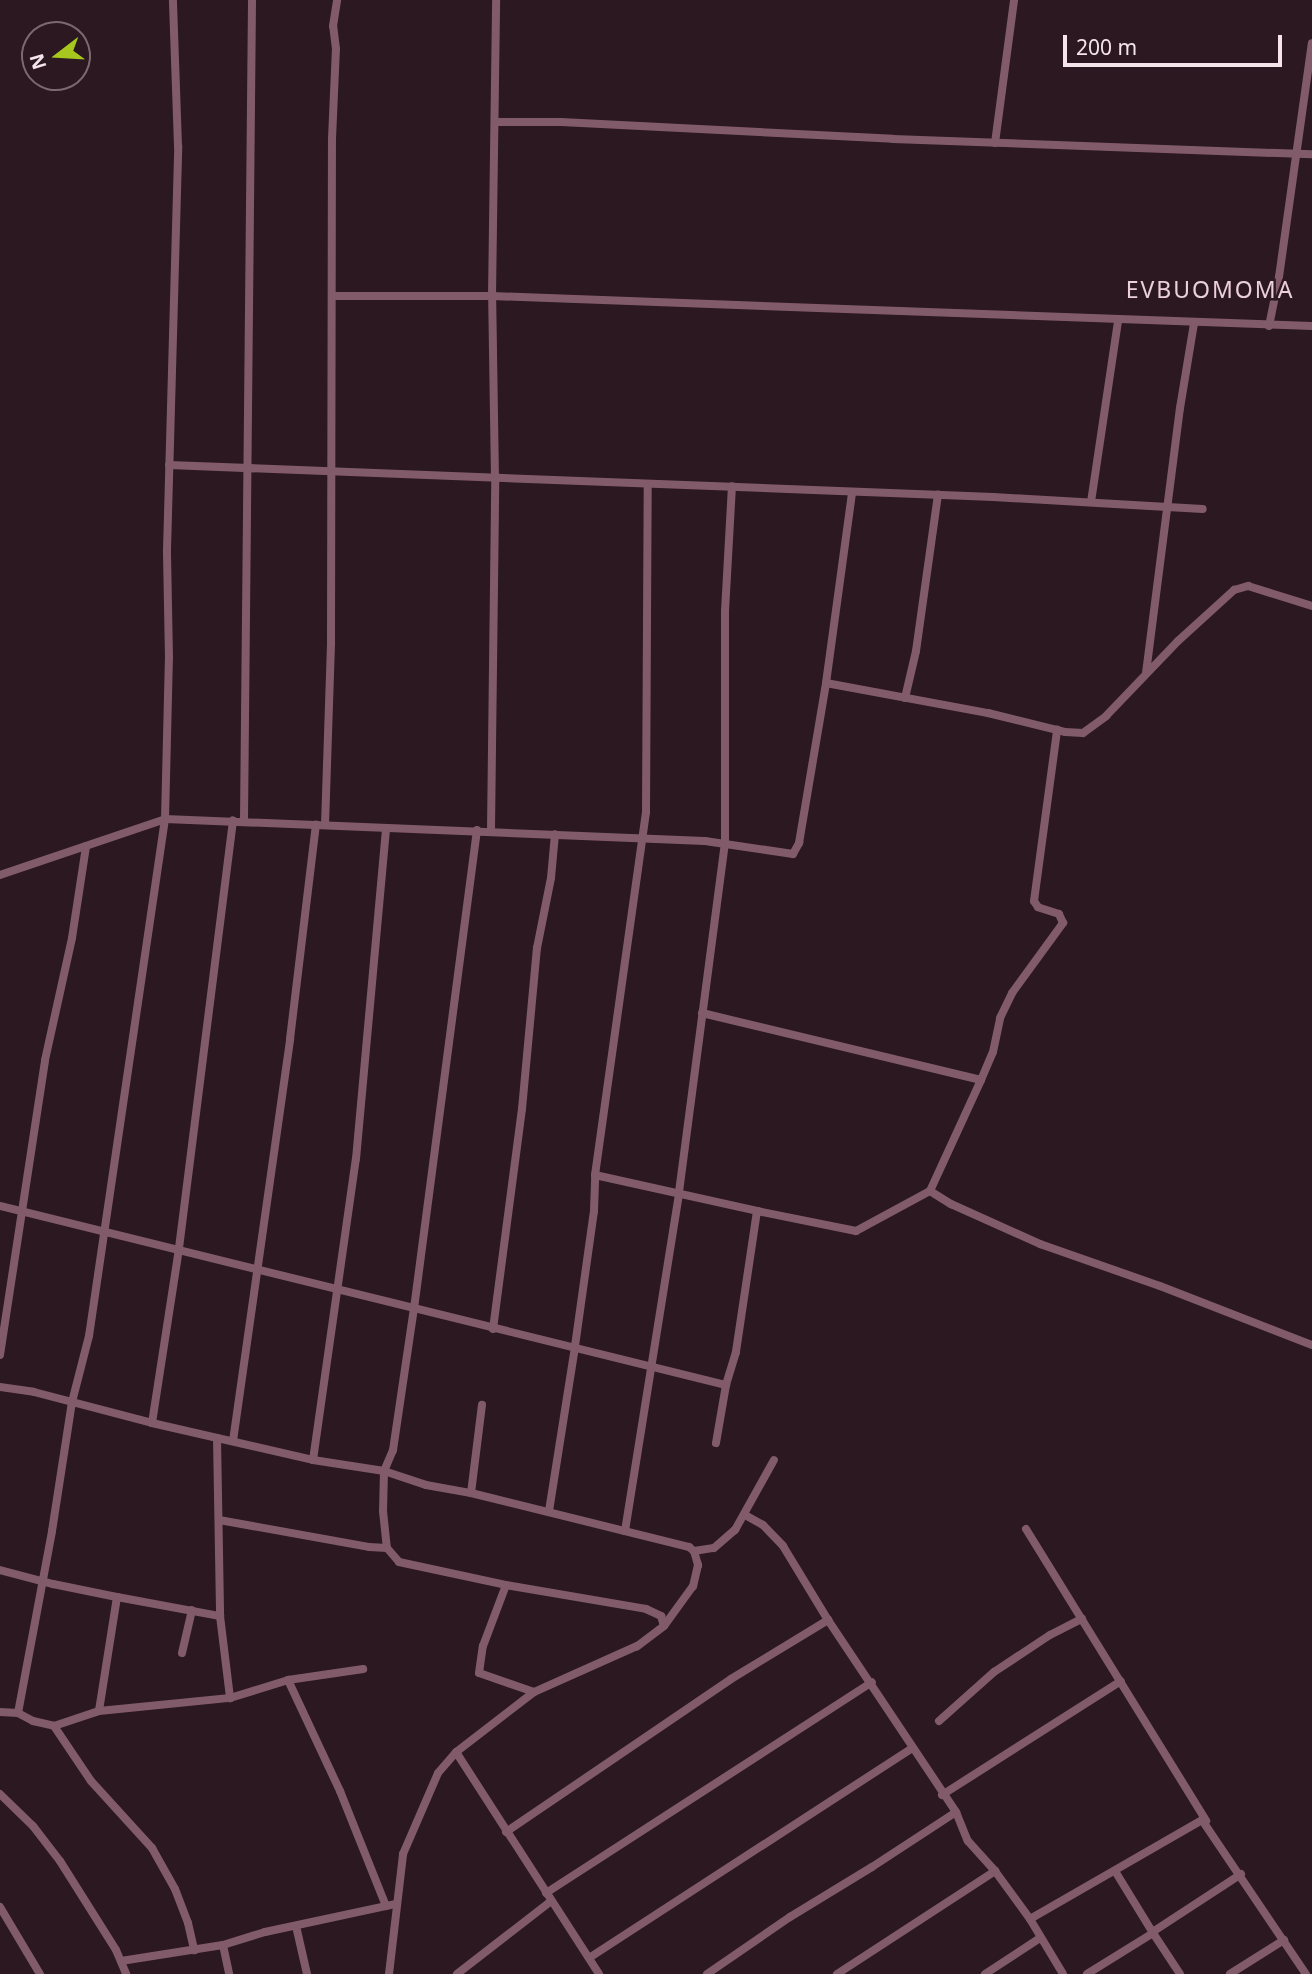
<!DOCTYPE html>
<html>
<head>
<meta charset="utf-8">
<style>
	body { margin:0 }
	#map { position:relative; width:1312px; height:1974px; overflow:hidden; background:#2b1820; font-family:"Noto Sans",sans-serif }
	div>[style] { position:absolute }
	.minor>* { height:8px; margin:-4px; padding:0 4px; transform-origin:4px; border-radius:4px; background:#825b6a }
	span { translate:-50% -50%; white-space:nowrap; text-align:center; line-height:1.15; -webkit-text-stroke:5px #2b1820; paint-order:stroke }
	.quarter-label { font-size:23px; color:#ebcfd9; letter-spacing:2px }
	.north { position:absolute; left:21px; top:21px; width:70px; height:70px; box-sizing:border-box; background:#2b1820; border:2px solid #7b6a71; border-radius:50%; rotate:253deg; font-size:19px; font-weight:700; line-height:28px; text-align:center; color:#f4e5ea }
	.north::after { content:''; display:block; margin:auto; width:24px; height:32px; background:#a7c71e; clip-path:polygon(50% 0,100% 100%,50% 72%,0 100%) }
	.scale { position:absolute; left:1063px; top:35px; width:219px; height:32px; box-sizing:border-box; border:4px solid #f4e5ea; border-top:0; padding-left:9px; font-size:21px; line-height:24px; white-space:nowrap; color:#f4e5ea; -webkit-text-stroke:5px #2b1820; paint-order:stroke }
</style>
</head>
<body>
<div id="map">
	<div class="minor">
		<i style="left:495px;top:122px;width:66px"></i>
		<i style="left:561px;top:122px;width:332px;rotate:2.9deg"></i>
		<i style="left:893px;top:139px;width:419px;rotate:2.1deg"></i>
		<i style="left:995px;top:143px;width:144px;rotate:-82.4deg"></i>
		<i style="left:333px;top:296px;width:159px"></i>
		<i style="left:492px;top:296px;width:296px;rotate:-89.2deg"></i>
		<i style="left:1269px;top:326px;width:50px;rotate:-78.5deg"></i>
		<i style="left:1279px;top:277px;width:236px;rotate:-82deg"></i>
		<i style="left:169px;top:465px;width:825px;rotate:2.22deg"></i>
		<i style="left:993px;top:497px;width:210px;rotate:3.3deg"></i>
		<i style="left:1091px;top:502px;width:183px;rotate:-81.5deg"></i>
		<i style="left:1146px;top:673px;width:267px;rotate:-82.7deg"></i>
		<i style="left:1180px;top:408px;width:86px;rotate:-80.6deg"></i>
		<i style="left:826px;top:683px;width:165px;rotate:10.5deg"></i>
		<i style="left:988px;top:713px;width:79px;rotate:13.9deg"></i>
		<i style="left:1065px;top:732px;width:18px;rotate:3deg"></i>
		<i style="left:1083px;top:733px;width:29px;rotate:-36deg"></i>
		<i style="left:1106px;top:716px;width:104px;rotate:-46.2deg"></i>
		<i style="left:1178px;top:641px;width:76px;rotate:-42.3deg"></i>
		<i style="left:1234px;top:590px;width:15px;rotate:-16deg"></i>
		<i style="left:1248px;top:586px;width:67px;rotate:17.4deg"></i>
		<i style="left:905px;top:698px;width:48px;rotate:-76.8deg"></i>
		<i style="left:916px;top:651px;width:158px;rotate:-82deg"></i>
		<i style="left:244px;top:820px;width:820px;rotate:-89.44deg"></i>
		<i style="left:325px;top:825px;width:183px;rotate:-88.1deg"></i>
		<i style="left:331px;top:642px;width:503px;rotate:-89.89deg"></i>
		<i style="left:332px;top:139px;width:90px;rotate:-87.5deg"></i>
		<i style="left:336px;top:49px;width:23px;rotate:-97deg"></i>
		<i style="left:333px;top:26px;width:26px;rotate:-81deg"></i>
		<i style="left:477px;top:830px;width:482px;rotate:97.5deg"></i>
		<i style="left:414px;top:1308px;width:144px;rotate:98.4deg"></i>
		<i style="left:393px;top:1450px;width:23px;rotate:113deg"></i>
		<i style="left:384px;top:1471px;width:40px;rotate:91.4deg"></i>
		<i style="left:383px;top:1511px;width:37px;rotate:84deg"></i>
		<i style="left:387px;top:1548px;width:18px;rotate:49deg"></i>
		<i style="left:399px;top:1562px;width:109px;rotate:12.1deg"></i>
		<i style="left:491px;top:830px;width:351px;rotate:-89.3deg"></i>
		<i style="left:495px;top:479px;width:183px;rotate:-90.9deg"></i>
		<i style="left:492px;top:296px;width:821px;rotate:2.1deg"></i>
		<i style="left:0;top:875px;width:174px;rotate:-18.7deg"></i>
		<i style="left:165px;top:819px;width:540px;rotate:2.33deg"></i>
		<i style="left:705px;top:841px;width:89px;rotate:8.4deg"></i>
		<i style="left:793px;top:854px;width:13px;rotate:-61deg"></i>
		<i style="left:799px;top:843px;width:162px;rotate:-80.4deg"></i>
		<i style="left:826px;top:683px;width:192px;rotate:-82.2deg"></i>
		<i style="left:702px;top:1013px;width:287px;rotate:13.5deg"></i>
		<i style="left:981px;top:1080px;width:122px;rotate:114.7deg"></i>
		<i style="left:981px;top:1080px;width:30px;rotate:-67deg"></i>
		<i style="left:993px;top:1052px;width:35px;rotate:-78deg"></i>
		<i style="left:1000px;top:1018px;width:28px;rotate:-64deg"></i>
		<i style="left:1012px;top:993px;width:87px;rotate:-53.9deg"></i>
		<i style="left:1063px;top:923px;width:10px;rotate:-114deg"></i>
		<i style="left:1059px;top:914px;width:22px;rotate:-162deg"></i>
		<i style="left:1038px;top:907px;width:7px;rotate:-124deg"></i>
		<i style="left:1034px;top:901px;width:173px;rotate:-82.3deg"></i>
		<i style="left:595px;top:1175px;width:166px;rotate:12.5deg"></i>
		<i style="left:757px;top:1211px;width:143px;rotate:98.5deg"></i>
		<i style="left:736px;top:1352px;width:34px;rotate:107deg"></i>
		<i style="left:726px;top:1385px;width:59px;rotate:99.8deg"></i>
		<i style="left:0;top:1206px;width:748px;rotate:13.85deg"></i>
		<i style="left:757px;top:1211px;width:101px;rotate:11.4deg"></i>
		<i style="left:856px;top:1231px;width:84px;rotate:-28.4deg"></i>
		<i style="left:930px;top:1191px;width:25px;rotate:32deg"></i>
		<i style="left:951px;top:1204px;width:98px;rotate:24.2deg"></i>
		<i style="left:1040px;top:1244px;width:127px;rotate:19.3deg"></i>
		<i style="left:1160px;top:1286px;width:163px;rotate:21.2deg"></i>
		<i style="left:493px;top:1329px;width:222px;rotate:-82.5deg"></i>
		<i style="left:522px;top:1109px;width:162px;rotate:-84.7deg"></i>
		<i style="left:537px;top:948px;width:71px;rotate:-78.7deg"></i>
		<i style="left:551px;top:878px;width:44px;rotate:-84.8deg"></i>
		<i style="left:0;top:1355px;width:298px;rotate:-81.3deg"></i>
		<i style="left:45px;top:1060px;width:125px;rotate:-77.5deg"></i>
		<i style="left:72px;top:938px;width:93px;rotate:-81.3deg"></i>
		<i style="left:0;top:1387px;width:34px;rotate:8deg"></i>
		<i style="left:34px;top:1392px;width:122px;rotate:14.7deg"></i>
		<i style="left:152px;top:1423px;width:165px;rotate:12.9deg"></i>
		<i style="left:313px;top:1460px;width:72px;rotate:8.8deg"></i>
		<i style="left:384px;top:1471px;width:44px;rotate:18.4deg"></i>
		<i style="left:426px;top:1485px;width:46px;rotate:10.1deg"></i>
		<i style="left:471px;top:1493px;width:225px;rotate:13.9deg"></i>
		<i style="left:689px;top:1547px;width:6px;rotate:39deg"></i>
		<i style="left:694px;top:1551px;width:15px;rotate:74deg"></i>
		<i style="left:698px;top:1565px;width:22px;rotate:103deg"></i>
		<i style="left:693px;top:1586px;width:49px;rotate:125.9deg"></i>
		<i style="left:664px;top:1626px;width:34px;rotate:143deg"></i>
		<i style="left:637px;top:1646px;width:113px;rotate:155.9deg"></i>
		<i style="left:534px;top:1692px;width:98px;rotate:142.4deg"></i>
		<i style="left:456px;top:1752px;width:264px;rotate:57.2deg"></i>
		<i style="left:152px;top:1423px;width:177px;rotate:-81.2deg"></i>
		<i style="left:179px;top:1248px;width:431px;rotate:-82.8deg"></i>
		<i style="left:217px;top:1438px;width:178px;rotate:89deg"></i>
		<i style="left:220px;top:1616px;width:83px;rotate:83deg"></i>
		<i style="left:233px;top:1441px;width:406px;rotate:-81.9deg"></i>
		<i style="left:290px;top:1039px;width:216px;rotate:-83.1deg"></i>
		<i style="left:313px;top:1460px;width:304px;rotate:-81.9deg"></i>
		<i style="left:356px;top:1159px;width:330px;rotate:-84.8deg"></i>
		<i style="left:471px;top:1493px;width:89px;rotate:-82.9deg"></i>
		<i style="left:549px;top:1511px;width:167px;rotate:-81deg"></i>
		<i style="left:575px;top:1346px;width:136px;rotate:-82deg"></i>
		<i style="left:594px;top:1211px;width:36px;rotate:-88deg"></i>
		<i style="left:595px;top:1175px;width:367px;rotate:-82deg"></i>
		<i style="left:646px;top:812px;width:328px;rotate:-89.7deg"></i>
		<i style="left:745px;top:1515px;width:21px;rotate:29deg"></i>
		<i style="left:763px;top:1525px;width:29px;rotate:46deg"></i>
		<i style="left:783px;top:1546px;width:87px;rotate:58.7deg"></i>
		<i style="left:828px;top:1620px;width:231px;rotate:56.3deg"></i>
		<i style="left:956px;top:1812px;width:31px;rotate:68deg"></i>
		<i style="left:968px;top:1841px;width:40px;rotate:48deg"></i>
		<i style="left:995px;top:1871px;width:59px;rotate:53.9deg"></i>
		<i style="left:1030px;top:1919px;width:64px;rotate:59deg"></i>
		<i style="left:219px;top:1520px;width:152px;rotate:10.2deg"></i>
		<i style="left:369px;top:1547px;width:18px;rotate:3deg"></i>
		<i style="left:1026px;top:1529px;width:343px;rotate:58.3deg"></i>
		<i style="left:625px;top:1531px;width:343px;rotate:-80.9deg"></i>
		<i style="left:679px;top:1192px;width:352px;rotate:-82.5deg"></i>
		<i style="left:725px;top:843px;width:232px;rotate:-90deg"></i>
		<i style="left:725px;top:611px;width:125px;rotate:-86.8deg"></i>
		<i style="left:694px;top:1551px;width:20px;rotate:-9deg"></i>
		<i style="left:714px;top:1548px;width:28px;rotate:-41deg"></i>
		<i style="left:735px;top:1530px;width:80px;rotate:-60.9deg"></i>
		<i style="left:0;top:1570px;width:55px;rotate:14.8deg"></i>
		<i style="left:53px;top:1584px;width:65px;rotate:11.5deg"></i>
		<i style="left:117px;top:1597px;width:115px;rotate:99deg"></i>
		<i style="left:117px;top:1597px;width:105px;rotate:10.5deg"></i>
		<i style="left:182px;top:1653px;width:44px;rotate:-76.9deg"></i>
		<i style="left:288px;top:1680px;width:76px;rotate:-8.3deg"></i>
		<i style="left:534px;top:1692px;width:58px;rotate:-160.9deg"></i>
		<i style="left:479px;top:1673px;width:27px;rotate:-82deg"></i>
		<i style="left:483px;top:1646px;width:65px;rotate:-69.3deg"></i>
		<i style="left:506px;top:1585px;width:142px;rotate:9.7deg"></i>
		<i style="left:646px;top:1609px;width:17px;rotate:25deg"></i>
		<i style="left:661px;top:1616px;width:10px;rotate:73deg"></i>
		<i style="left:0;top:1712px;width:18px;rotate:3deg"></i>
		<i style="left:18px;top:1713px;width:17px;rotate:28deg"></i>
		<i style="left:33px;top:1721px;width:22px;rotate:13deg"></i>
		<i style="left:54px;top:1726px;width:47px;rotate:-18.4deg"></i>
		<i style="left:99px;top:1711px;width:132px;rotate:-5.7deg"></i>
		<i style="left:230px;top:1698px;width:61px;rotate:-17.2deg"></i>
		<i style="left:288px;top:1680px;width:123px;rotate:64.9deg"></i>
		<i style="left:340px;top:1791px;width:124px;rotate:68.2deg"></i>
		<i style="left:18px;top:1713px;width:185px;rotate:-79.4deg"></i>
		<i style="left:52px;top:1531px;width:131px;rotate:-81.2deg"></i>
		<i style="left:72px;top:1402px;width:68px;rotate:-75.6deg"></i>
		<i style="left:89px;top:1336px;width:523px;rotate:-81.64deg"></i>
		<i style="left:165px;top:819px;width:161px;rotate:-88.6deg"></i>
		<i style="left:169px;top:658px;width:108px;rotate:-91.1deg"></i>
		<i style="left:167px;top:550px;width:404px;rotate:-88.4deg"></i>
		<i style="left:178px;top:146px;width:146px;rotate:-92deg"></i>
		<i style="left:939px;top:1721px;width:74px;rotate:-41.7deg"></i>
		<i style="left:994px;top:1672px;width:67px;rotate:-33.5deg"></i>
		<i style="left:1050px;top:1635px;width:36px;rotate:-27deg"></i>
		<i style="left:54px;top:1726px;width:66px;rotate:56.1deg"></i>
		<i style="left:91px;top:1781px;width:91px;rotate:47.7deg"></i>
		<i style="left:152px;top:1848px;width:47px;rotate:60.7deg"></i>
		<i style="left:175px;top:1889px;width:36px;rotate:69deg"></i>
		<i style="left:188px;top:1923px;width:28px;rotate:77deg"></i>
		<i style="left:0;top:1794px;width:46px;rotate:44.1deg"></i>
		<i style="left:33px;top:1826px;width:44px;rotate:52.4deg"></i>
		<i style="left:60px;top:1861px;width:105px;rotate:57.8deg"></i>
		<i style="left:116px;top:1950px;width:26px;rotate:67deg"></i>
		<i style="left:942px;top:1795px;width:212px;rotate:-32.5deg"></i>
		<i style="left:506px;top:1832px;width:272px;rotate:-34.2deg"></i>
		<i style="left:731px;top:1679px;width:114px;rotate:-31.3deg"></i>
		<i style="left:546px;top:1893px;width:388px;rotate:-32.9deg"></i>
		<i style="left:0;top:1907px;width:78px;rotate:59.2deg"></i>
		<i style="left:1030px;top:1919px;width:198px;rotate:-29.9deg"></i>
		<i style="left:1202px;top:1820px;width:186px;rotate:56deg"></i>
		<i style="left:296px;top:1926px;width:49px;rotate:77.1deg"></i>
		<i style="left:1154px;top:1931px;width:104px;rotate:-33.2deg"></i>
		<i style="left:1153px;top:1933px;width:49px;rotate:56.6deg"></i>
		<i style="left:223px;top:1945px;width:30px;rotate:78deg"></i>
		<i style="left:589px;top:1958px;width:385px;rotate:-33deg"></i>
		<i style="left:121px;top:1961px;width:103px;rotate:-8.9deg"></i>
		<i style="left:223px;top:1945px;width:44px;rotate:-17.2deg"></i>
		<i style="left:265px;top:1932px;width:134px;rotate:-12.1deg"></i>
		<i style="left:389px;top:1974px;width:121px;rotate:-83.3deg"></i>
		<i style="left:403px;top:1854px;width:88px;rotate:-66.6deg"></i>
		<i style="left:438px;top:1773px;width:28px;rotate:-49deg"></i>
		<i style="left:457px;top:1974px;width:119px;rotate:-37.8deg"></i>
		<i style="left:707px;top:1974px;width:101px;rotate:-34.5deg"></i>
		<i style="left:790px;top:1917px;width:96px;rotate:-31.4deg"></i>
		<i style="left:872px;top:1867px;width:100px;rotate:-33.2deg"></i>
		<i style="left:837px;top:1974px;width:189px;rotate:-33.1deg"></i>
		<i style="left:985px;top:1974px;width:66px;rotate:-33.2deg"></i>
		<i style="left:1087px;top:1974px;width:78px;rotate:-31.8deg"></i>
		<i style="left:1153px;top:1933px;width:73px;rotate:-121.5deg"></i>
		<i style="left:1230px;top:1974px;width:64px;rotate:-32.2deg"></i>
	</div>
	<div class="quarter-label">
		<span style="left:1210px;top:289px">EVBUOMOMA</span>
	</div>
	<div class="north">N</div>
	<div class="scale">200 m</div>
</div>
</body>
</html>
